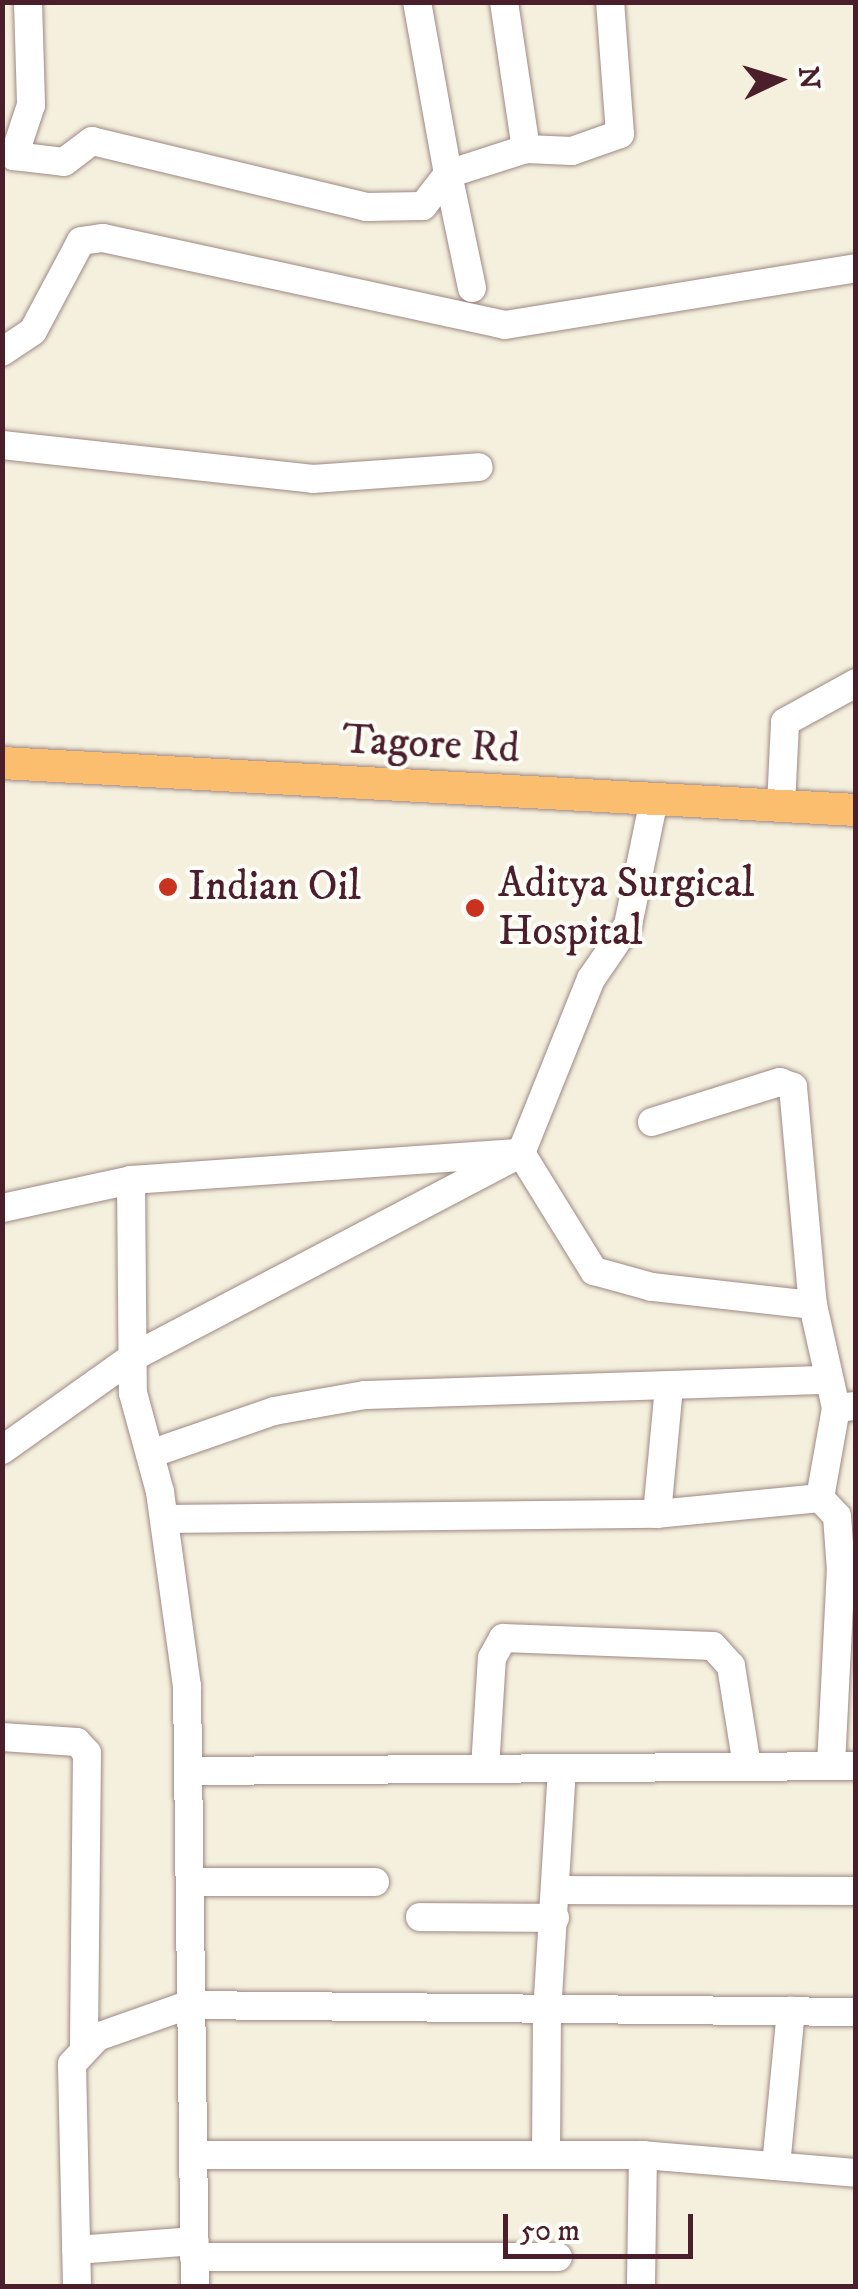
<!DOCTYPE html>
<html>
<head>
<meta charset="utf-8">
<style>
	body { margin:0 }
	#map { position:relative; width:858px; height:2289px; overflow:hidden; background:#f4f0dd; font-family:"IM FELL DW Pica",serif }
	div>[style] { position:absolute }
	.roads { filter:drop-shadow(0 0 2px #9f8884) drop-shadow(0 0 2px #9f8884) }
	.minor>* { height:28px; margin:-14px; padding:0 14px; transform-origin:14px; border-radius:14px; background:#fff }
	.major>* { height:32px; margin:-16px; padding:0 16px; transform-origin:16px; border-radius:16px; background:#fbbd6e }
	.dots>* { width:28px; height:28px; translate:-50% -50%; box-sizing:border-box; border:5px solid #fdfcf7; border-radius:50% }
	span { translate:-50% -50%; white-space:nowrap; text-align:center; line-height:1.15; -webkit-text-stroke:8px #fdfcf7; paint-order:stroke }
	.street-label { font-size:42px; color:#4a1f2b }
	.poi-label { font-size:42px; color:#4a1f2b }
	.left { translate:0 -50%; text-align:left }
	.frame { position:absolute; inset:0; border:5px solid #4a1f2b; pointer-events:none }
	.north { position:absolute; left:728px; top:30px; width:100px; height:100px; -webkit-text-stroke:8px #fdfcf7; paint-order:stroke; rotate:86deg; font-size:28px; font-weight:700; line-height:40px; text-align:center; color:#4a1f2b }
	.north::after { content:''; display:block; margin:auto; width:35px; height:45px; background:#4a1f2b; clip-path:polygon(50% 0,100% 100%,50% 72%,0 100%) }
	.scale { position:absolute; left:503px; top:2214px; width:190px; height:45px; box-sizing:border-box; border:5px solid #4a1f2b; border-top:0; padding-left:12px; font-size:30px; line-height:35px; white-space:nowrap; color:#4a1f2b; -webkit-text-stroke:8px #fdfcf7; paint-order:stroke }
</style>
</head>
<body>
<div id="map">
	<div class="roads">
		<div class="minor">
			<i style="left:28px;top:2px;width:103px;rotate:88.3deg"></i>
			<i style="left:31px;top:105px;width:54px;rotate:108.4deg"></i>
			<i style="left:14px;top:156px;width:50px;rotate:6.8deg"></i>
			<i style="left:64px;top:162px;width:35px;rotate:-37deg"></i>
			<i style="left:92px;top:141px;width:282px;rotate:13.5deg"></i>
			<i style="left:366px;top:207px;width:57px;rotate:-1deg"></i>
			<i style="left:423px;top:206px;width:41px;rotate:-52deg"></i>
			<i style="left:448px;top:174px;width:175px;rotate:-100.2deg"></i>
			<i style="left:504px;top:2px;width:149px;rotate:81.5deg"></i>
			<i style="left:472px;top:288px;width:116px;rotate:-101.9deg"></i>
			<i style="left:448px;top:174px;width:82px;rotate:-17.8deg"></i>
			<i style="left:526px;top:149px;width:46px;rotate:2.5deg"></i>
			<i style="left:572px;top:151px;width:51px;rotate:-19.5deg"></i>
			<i style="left:620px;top:134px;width:132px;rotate:-94.3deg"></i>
			<i style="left:2px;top:352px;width:37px;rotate:-34deg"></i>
			<i style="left:33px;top:331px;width:102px;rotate:-61.9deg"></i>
			<i style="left:81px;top:241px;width:22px;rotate:-8deg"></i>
			<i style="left:103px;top:238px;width:411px;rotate:12.2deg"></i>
			<i style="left:505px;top:325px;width:356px;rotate:-9.2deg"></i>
			<i style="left:2px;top:445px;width:313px;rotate:6.2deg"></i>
			<i style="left:313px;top:479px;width:166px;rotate:-4.1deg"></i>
			<i style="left:781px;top:805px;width:83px;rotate:-87.2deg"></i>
			<i style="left:785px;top:722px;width:81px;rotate:-28.8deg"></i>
			<i style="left:652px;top:1122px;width:134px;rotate:-17.4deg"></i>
			<i style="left:780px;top:1082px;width:14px;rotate:21deg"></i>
			<i style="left:793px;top:1087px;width:219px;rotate:84.8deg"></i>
			<i style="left:131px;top:1180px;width:213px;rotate:89.5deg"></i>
			<i style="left:133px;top:1393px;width:103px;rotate:74.7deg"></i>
			<i style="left:160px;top:1492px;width:196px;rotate:82.1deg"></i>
			<i style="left:187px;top:1686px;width:600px;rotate:89.24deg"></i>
			<i style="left:2px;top:1208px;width:132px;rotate:-12.2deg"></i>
			<i style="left:131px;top:1180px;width:391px;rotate:-4deg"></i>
			<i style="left:521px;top:1153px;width:188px;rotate:-68.1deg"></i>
			<i style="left:591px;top:979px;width:65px;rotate:-55.6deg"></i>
			<i style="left:628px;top:925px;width:128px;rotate:-78.3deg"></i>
			<i style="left:2px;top:1450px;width:161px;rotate:-35.4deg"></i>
			<i style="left:133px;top:1357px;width:438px;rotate:-27.7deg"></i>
			<i style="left:521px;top:1153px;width:139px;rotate:58.3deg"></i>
			<i style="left:594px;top:1271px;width:60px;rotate:15.4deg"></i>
			<i style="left:652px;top:1287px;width:162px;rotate:6.4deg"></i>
			<i style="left:813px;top:1305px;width:106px;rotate:77.4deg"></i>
			<i style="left:150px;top:1454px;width:131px;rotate:-19.1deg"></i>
			<i style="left:274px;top:1411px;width:92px;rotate:-10deg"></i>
			<i style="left:365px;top:1395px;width:464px;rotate:-1.9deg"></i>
			<i style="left:820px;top:1498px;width:91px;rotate:-79.9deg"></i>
			<i style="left:836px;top:1408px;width:20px;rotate:-6deg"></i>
			<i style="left:657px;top:1514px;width:129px;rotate:-84.6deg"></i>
			<i style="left:164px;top:1519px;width:493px;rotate:-0.6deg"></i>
			<i style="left:657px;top:1514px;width:164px;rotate:-5.6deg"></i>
			<i style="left:820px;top:1498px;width:25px;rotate:47deg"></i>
			<i style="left:837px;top:1516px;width:54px;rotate:85.8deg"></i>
			<i style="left:841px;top:1570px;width:15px;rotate:4deg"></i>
			<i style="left:2px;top:1737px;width:75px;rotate:3.8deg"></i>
			<i style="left:77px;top:1742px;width:15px;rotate:48deg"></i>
			<i style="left:87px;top:1753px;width:292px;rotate:90.6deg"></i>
			<i style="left:831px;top:1765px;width:195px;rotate:-87.1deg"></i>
			<i style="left:485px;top:1768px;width:110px;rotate:-86.4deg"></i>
			<i style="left:492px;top:1658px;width:23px;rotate:-61deg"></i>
			<i style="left:503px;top:1638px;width:210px;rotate:2.2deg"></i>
			<i style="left:713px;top:1646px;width:27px;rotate:48deg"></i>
			<i style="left:731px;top:1666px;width:101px;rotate:80.9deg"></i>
			<i style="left:562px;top:1768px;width:242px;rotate:93.5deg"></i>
			<i style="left:547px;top:2010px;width:145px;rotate:90.4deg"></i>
			<i style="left:546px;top:2155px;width:97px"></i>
			<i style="left:643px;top:2155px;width:131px;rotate:90.9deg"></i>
			<i style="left:189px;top:1771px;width:667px;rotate:-0.43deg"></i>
			<i style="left:191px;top:1882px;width:184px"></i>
			<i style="left:557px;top:1890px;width:299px;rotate:0.2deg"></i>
			<i style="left:420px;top:1917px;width:135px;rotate:0.4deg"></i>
			<i style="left:194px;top:2155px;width:352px"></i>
			<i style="left:643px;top:2155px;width:214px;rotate:4.8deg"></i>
			<i style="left:776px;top:2166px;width:156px;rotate:-84.5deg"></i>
			<i style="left:76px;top:2250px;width:119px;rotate:-4.3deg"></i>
			<i style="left:194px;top:2257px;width:364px"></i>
			<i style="left:77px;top:2286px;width:222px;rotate:-91.3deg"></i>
			<i style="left:72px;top:2064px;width:37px;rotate:-47deg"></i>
			<i style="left:97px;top:2037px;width:96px;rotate:-19.4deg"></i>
			<i style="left:188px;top:2005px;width:668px;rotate:0.6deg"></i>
		</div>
		<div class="major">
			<i style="left:2px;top:763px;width:855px;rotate:3.15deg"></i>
		</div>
	</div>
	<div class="dots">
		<i style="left:168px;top:887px;background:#c8321e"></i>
		<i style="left:475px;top:908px;background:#c8321e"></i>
	</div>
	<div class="street-label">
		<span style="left:431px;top:745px;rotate:3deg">Tagore Rd</span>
	</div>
	<div class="poi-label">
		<span class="left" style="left:498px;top:908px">Aditya Surgical<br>Hospital</span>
		<span class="left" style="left:188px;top:887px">Indian Oil</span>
	</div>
	<div class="frame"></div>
	<div class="north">N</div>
	<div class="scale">50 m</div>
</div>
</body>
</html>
